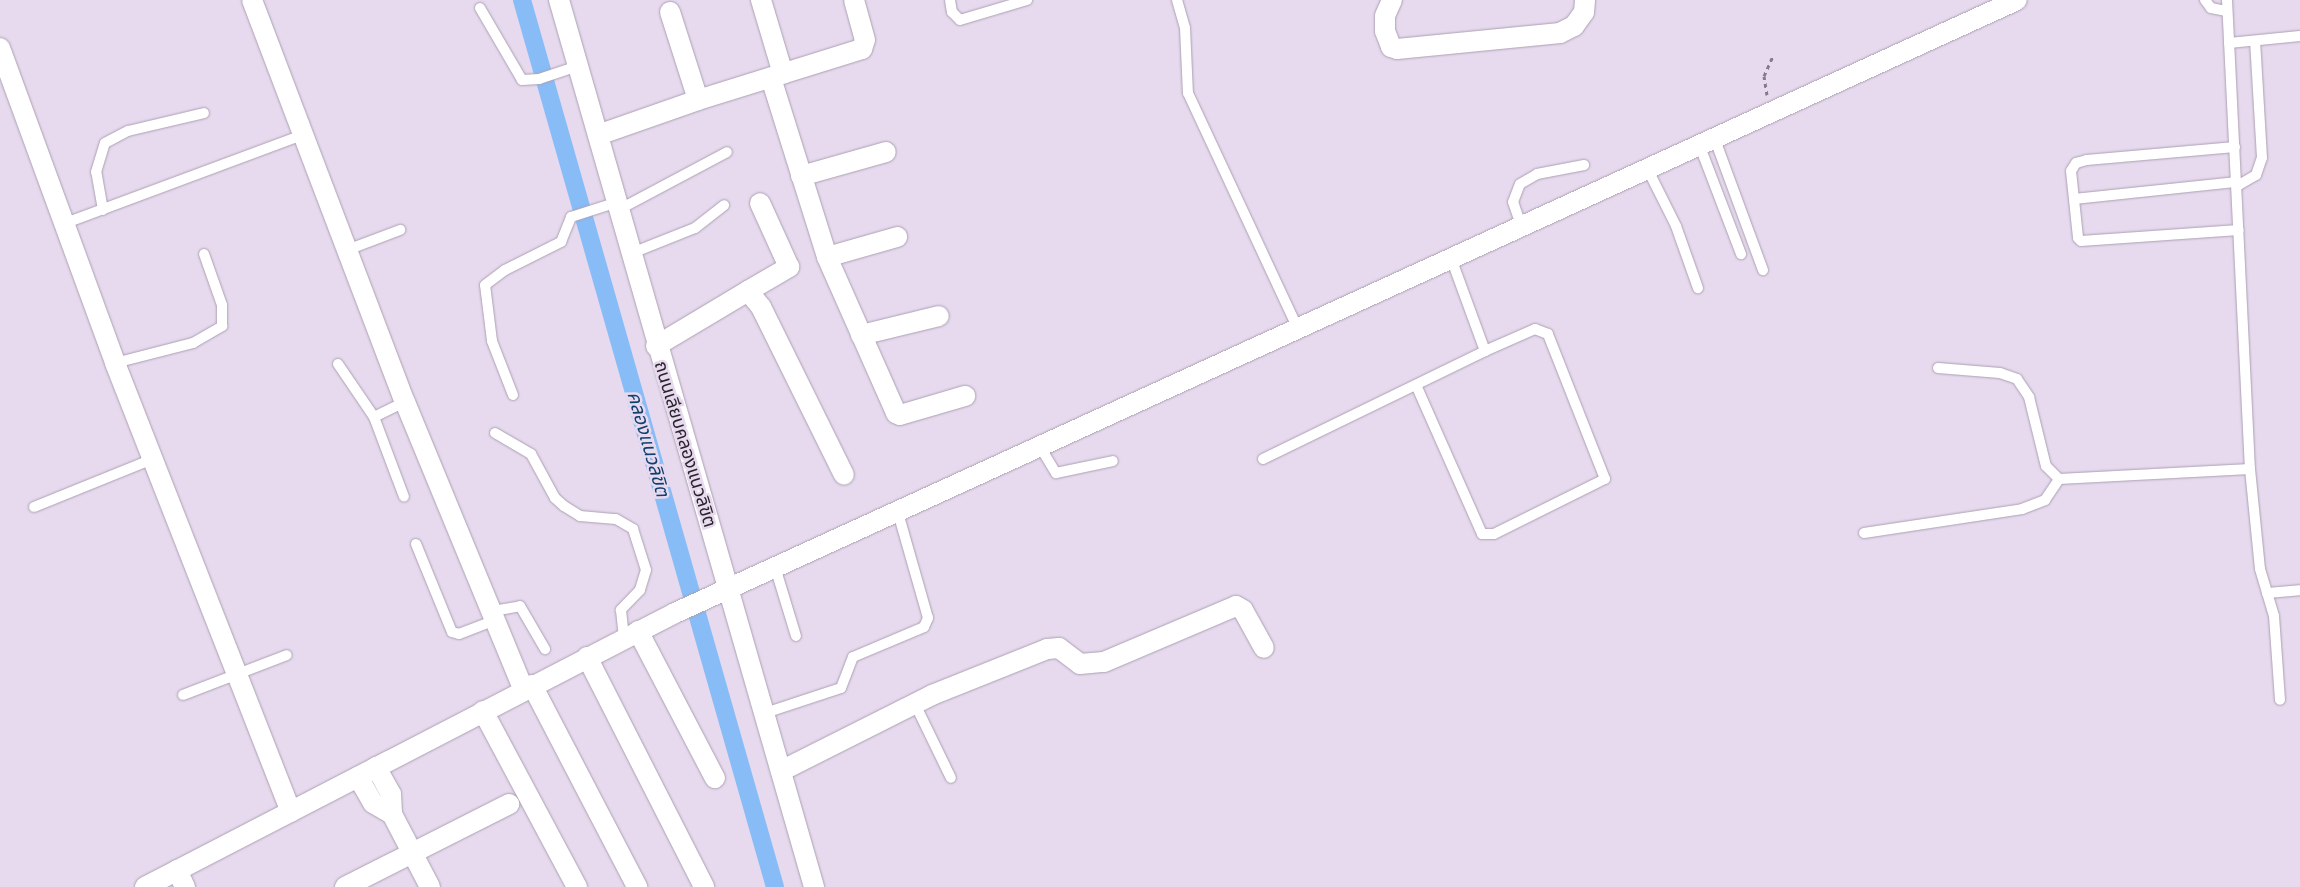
<!DOCTYPE html>
<html>
<head>
<meta charset="utf-8">
<style>
	body { margin:0 }
	#map { position:relative; width:2300px; height:887px; overflow:hidden; background:#e7daee; font-family:"Open Sans","Noto Sans Thai",sans-serif }
	div>[style] { position:absolute }
	.canal>* { height:18px; margin:-9px; padding:0 9px; transform-origin:9px; border-radius:9px; background:#87bcf7 }
	.path>* { height:3px; margin-top:-1.5px; transform-origin:0; background:repeating-linear-gradient(90deg,#857c8a 0 4px,transparent 0 8px) }
	.roads { filter:drop-shadow(0 0 1px #aca0b3) drop-shadow(0 0 1px #aca0b3) }
	.lane>* { height:10px; margin:-5px; padding:0 5px; transform-origin:5px; border-radius:5px; background:#fff }
	.street>* { height:20px; margin:-10px; padding:0 10px; transform-origin:10px; border-radius:10px; background:#fff }
	span { translate:-50% -50%; white-space:nowrap; text-align:center; line-height:1.15; -webkit-text-stroke:5px #e7daee; paint-order:stroke }
	.street-label { font-size:18px; color:#29242b }
	.water-label { font-size:19px; color:#11406f; font-style:italic }
</style>
</head>
<body>
<div id="map">
	<div class="canal">
		<i style="left:522px;top:0;width:922px;rotate:74.08deg"></i>
	</div>
	<div class="path">
		<i style="left:1767px;top:95px;width:19px;rotate:-99deg"></i>
		<i style="left:1764px;top:76px;width:22px;rotate:-66deg"></i>
	</div>
	<div class="roads">
		<div class="lane">
			<i style="left:950px;top:0;width:12px;rotate:81deg"></i>
			<i style="left:952px;top:12px;width:11px;rotate:45deg"></i>
			<i style="left:960px;top:20px;width:70px;rotate:-16.6deg"></i>
			<i style="left:1177px;top:0;width:29px;rotate:74deg"></i>
			<i style="left:1185px;top:28px;width:65px;rotate:87.4deg"></i>
			<i style="left:1188px;top:93px;width:258px;rotate:65deg"></i>
			<i style="left:2205px;top:0;width:10px;rotate:53deg"></i>
			<i style="left:2211px;top:8px;width:16px;rotate:11deg"></i>
			<i style="left:2227px;top:0;width:470px;rotate:87.2deg"></i>
			<i style="left:2250px;top:469px;width:100px;rotate:84.3deg"></i>
			<i style="left:2260px;top:569px;width:49px;rotate:73.4deg"></i>
			<i style="left:2274px;top:616px;width:84px;rotate:85.9deg"></i>
			<i style="left:480px;top:8px;width:83px;rotate:59.7deg"></i>
			<i style="left:522px;top:80px;width:17px;rotate:-3deg"></i>
			<i style="left:539px;top:79px;width:41px;rotate:-18.4deg"></i>
			<i style="left:2229px;top:43px;width:71px;rotate:-5.6deg"></i>
			<i style="left:1714px;top:137px;width:142px;rotate:69.8deg"></i>
			<i style="left:1699px;top:144px;width:118px;rotate:69.1deg"></i>
			<i style="left:2235px;top:147px;width:149px;rotate:175deg"></i>
			<i style="left:2087px;top:160px;width:11px;rotate:165deg"></i>
			<i style="left:2076px;top:163px;width:9px;rotate:122deg"></i>
			<i style="left:2071px;top:171px;width:67px;rotate:84deg"></i>
			<i style="left:2078px;top:238px;width:4px;rotate:45deg"></i>
			<i style="left:2081px;top:241px;width:158px;rotate:-4deg"></i>
			<i style="left:1647px;top:168px;width:65px;rotate:63.4deg"></i>
			<i style="left:1676px;top:226px;width:66px;rotate:70.5deg"></i>
			<i style="left:2237px;top:186px;width:22px;rotate:-30deg"></i>
			<i style="left:2256px;top:175px;width:18px;rotate:-71deg"></i>
			<i style="left:2262px;top:158px;width:117px;rotate:-93.4deg"></i>
			<i style="left:2074px;top:199px;width:164px;rotate:-6deg"></i>
			<i style="left:620px;top:209px;width:121px;rotate:-28deg"></i>
			<i style="left:103px;top:210px;width:39px;rotate:-100deg"></i>
			<i style="left:96px;top:172px;width:30px;rotate:-73deg"></i>
			<i style="left:105px;top:143px;width:26px;rotate:-28deg"></i>
			<i style="left:128px;top:131px;width:78px;rotate:-13.3deg"></i>
			<i style="left:63px;top:224px;width:255px;rotate:-20.4deg"></i>
			<i style="left:1521px;top:225px;width:24px;rotate:-109deg"></i>
			<i style="left:1513px;top:202px;width:19px;rotate:-69deg"></i>
			<i style="left:1520px;top:184px;width:20px;rotate:-30deg"></i>
			<i style="left:1537px;top:174px;width:48px;rotate:-10.8deg"></i>
			<i style="left:347px;top:250px;width:57px;rotate:-20.7deg"></i>
			<i style="left:632px;top:253px;width:68px;rotate:-21.6deg"></i>
			<i style="left:695px;top:228px;width:37px;rotate:-38deg"></i>
			<i style="left:115px;top:363px;width:81px;rotate:-14.4deg"></i>
			<i style="left:193px;top:343px;width:34px;rotate:-30deg"></i>
			<i style="left:222px;top:326px;width:21px;rotate:-90deg"></i>
			<i style="left:222px;top:305px;width:54px;rotate:-109.4deg"></i>
			<i style="left:338px;top:364px;width:64px;rotate:55.8deg"></i>
			<i style="left:374px;top:417px;width:34px;rotate:-26deg"></i>
			<i style="left:1938px;top:368px;width:62px;rotate:4.6deg"></i>
			<i style="left:2000px;top:373px;width:18px;rotate:19deg"></i>
			<i style="left:2017px;top:379px;width:22px;rotate:56deg"></i>
			<i style="left:2029px;top:397px;width:71px;rotate:76.2deg"></i>
			<i style="left:2046px;top:466px;width:18px;rotate:45deg"></i>
			<i style="left:2059px;top:479px;width:191px;rotate:-3deg"></i>
			<i style="left:1416px;top:385px;width:163px;rotate:66.1deg"></i>
			<i style="left:1482px;top:534px;width:12px"></i>
			<i style="left:1494px;top:534px;width:124px;rotate:-26.4deg"></i>
			<i style="left:1605px;top:479px;width:156px;rotate:-111.5deg"></i>
			<i style="left:1548px;top:334px;width:14px;rotate:-159deg"></i>
			<i style="left:1535px;top:329px;width:55px;rotate:156.3deg"></i>
			<i style="left:513px;top:395px;width:58px;rotate:-111.3deg"></i>
			<i style="left:492px;top:341px;width:56px;rotate:-97.1deg"></i>
			<i style="left:485px;top:285px;width:25px;rotate:-37deg"></i>
			<i style="left:505px;top:270px;width:63px;rotate:-26.6deg"></i>
			<i style="left:561px;top:242px;width:27px;rotate:-68deg"></i>
			<i style="left:571px;top:217px;width:49px;rotate:-17.7deg"></i>
			<i style="left:374px;top:417px;width:85px;rotate:69.4deg"></i>
			<i style="left:495px;top:433px;width:42px;rotate:30.3deg"></i>
			<i style="left:531px;top:454px;width:50px;rotate:61.4deg"></i>
			<i style="left:555px;top:498px;width:12px;rotate:42deg"></i>
			<i style="left:564px;top:506px;width:19px;rotate:32deg"></i>
			<i style="left:580px;top:516px;width:36px;rotate:5deg"></i>
			<i style="left:616px;top:519px;width:20px;rotate:30deg"></i>
			<i style="left:633px;top:529px;width:43px;rotate:72.4deg"></i>
			<i style="left:646px;top:570px;width:21px;rotate:107deg"></i>
			<i style="left:640px;top:590px;width:28px;rotate:134deg"></i>
			<i style="left:621px;top:610px;width:27px;rotate:84deg"></i>
			<i style="left:1039px;top:445px;width:33px;rotate:59deg"></i>
			<i style="left:1056px;top:473px;width:58px;rotate:-11.9deg"></i>
			<i style="left:1263px;top:459px;width:247px;rotate:-25.9deg"></i>
			<i style="left:1485px;top:351px;width:99px;rotate:-110.1deg"></i>
			<i style="left:34px;top:507px;width:128px;rotate:-22deg"></i>
			<i style="left:1864px;top:533px;width:160px;rotate:-8.6deg"></i>
			<i style="left:2022px;top:509px;width:25px;rotate:-21deg"></i>
			<i style="left:2045px;top:500px;width:25px;rotate:-56deg"></i>
			<i style="left:416px;top:544px;width:95px;rotate:67.8deg"></i>
			<i style="left:452px;top:632px;width:7px;rotate:16deg"></i>
			<i style="left:459px;top:634px;width:40px;rotate:-21deg"></i>
			<i style="left:775px;top:567px;width:72px;rotate:73.1deg"></i>
			<i style="left:2267px;top:593px;width:33px;rotate:-5deg"></i>
			<i style="left:493px;top:611px;width:27px;rotate:-10deg"></i>
			<i style="left:520px;top:606px;width:50px;rotate:59.8deg"></i>
			<i style="left:183px;top:695px;width:111px;rotate:-21deg"></i>
			<i style="left:915px;top:704px;width:82px;rotate:64.1deg"></i>
			<i style="left:765px;top:713px;width:80px;rotate:-18.2deg"></i>
			<i style="left:841px;top:688px;width:33px;rotate:-69deg"></i>
			<i style="left:853px;top:657px;width:77px;rotate:-22.9deg"></i>
			<i style="left:924px;top:627px;width:10px;rotate:-66deg"></i>
			<i style="left:928px;top:618px;width:113px;rotate:-105.9deg"></i>
		</div>
		<div class="street">
			<i style="left:252px;top:0;width:430px;rotate:69.2deg"></i>
			<i style="left:405px;top:402px;width:310px;rotate:67.6deg"></i>
			<i style="left:559px;top:0;width:923px;rotate:73.96deg"></i>
			<i style="left:761px;top:0;width:77px;rotate:73.4deg"></i>
			<i style="left:1392px;top:0;width:17px;rotate:114deg"></i>
			<i style="left:1385px;top:16px;width:15px;rotate:90deg"></i>
			<i style="left:1385px;top:31px;width:17px;rotate:69deg"></i>
			<i style="left:1391px;top:47px;width:6px;rotate:18deg"></i>
			<i style="left:1397px;top:49px;width:164px;rotate:-5.6deg"></i>
			<i style="left:1560px;top:33px;width:16px;rotate:-27deg"></i>
			<i style="left:1574px;top:26px;width:17px;rotate:-54deg"></i>
			<i style="left:1584px;top:12px;width:12px;rotate:-85deg"></i>
			<i style="left:670px;top:12px;width:92px;rotate:72.3deg"></i>
			<i style="left:0;top:48px;width:335px;rotate:69.9deg"></i>
			<i style="left:115px;top:363px;width:482px;rotate:68.6deg"></i>
			<i style="left:771px;top:78px;width:188px;rotate:72.6deg"></i>
			<i style="left:827px;top:257px;width:171px;rotate:66.1deg"></i>
			<i style="left:896px;top:413px;width:4px;rotate:27deg"></i>
			<i style="left:900px;top:415px;width:68px;rotate:-16.3deg"></i>
			<i style="left:598px;top:135px;width:106px;rotate:-19.3deg"></i>
			<i style="left:698px;top:100px;width:172px;rotate:-17.3deg"></i>
			<i style="left:862px;top:49px;width:9px;rotate:-72deg"></i>
			<i style="left:865px;top:40px;width:41px;rotate:-105.4deg"></i>
			<i style="left:801px;top:176px;width:88px;rotate:-15.8deg"></i>
			<i style="left:827px;top:257px;width:73px;rotate:-15.9deg"></i>
			<i style="left:748px;top:291px;width:48px;rotate:-30.3deg"></i>
			<i style="left:789px;top:267px;width:70px;rotate:-114.4deg"></i>
			<i style="left:861px;top:335px;width:80px;rotate:-13.7deg"></i>
			<i style="left:656px;top:346px;width:107px;rotate:-30.9deg"></i>
			<i style="left:748px;top:291px;width:21px;rotate:51deg"></i>
			<i style="left:761px;top:307px;width:187px;rotate:63.7deg"></i>
			<i style="left:638px;top:631px;width:166px;rotate:62.4deg"></i>
			<i style="left:587px;top:657px;width:258px;rotate:63deg"></i>
			<i style="left:532px;top:685px;width:228px;rotate:62.5deg"></i>
			<i style="left:483px;top:711px;width:200px;rotate:61.9deg"></i>
			<i style="left:376px;top:767px;width:31px;rotate:61deg"></i>
			<i style="left:391px;top:794px;width:20px;rotate:87deg"></i>
			<i style="left:392px;top:814px;width:82px;rotate:62.5deg"></i>
			<i style="left:781px;top:771px;width:169px;rotate:-26.7deg"></i>
			<i style="left:932px;top:695px;width:124px;rotate:-21.8deg"></i>
			<i style="left:1047px;top:649px;width:12px;rotate:-5deg"></i>
			<i style="left:1059px;top:648px;width:26px;rotate:37deg"></i>
			<i style="left:1080px;top:664px;width:24px;rotate:-5deg"></i>
			<i style="left:1104px;top:662px;width:143px;rotate:-23deg"></i>
			<i style="left:1236px;top:606px;width:8px;rotate:30deg"></i>
			<i style="left:1243px;top:610px;width:43px;rotate:61.1deg"></i>
			<i style="left:358px;top:777px;width:30px;rotate:60deg"></i>
			<i style="left:373px;top:803px;width:22px;rotate:30deg"></i>
			<i style="left:177px;top:870px;width:19px;rotate:65deg"></i>
			<i style="left:145px;top:887px;width:597px;rotate:-27.34deg"></i>
			<i style="left:675px;top:613px;width:1475px;rotate:-24.55deg"></i>
			<i style="left:345px;top:887px;width:184px;rotate:-26.8deg"></i>
		</div>
	</div>
	<div class="street-label">
		<span style="left:686px;top:444px;rotate:73deg">ถนนเลียบคลองแนวลิขิต</span>
	</div>
	<div class="water-label">
		<span style="left:648px;top:444px;rotate:74deg">คลองแนวลิขิต</span>
	</div>
</div>
</body>
</html>
